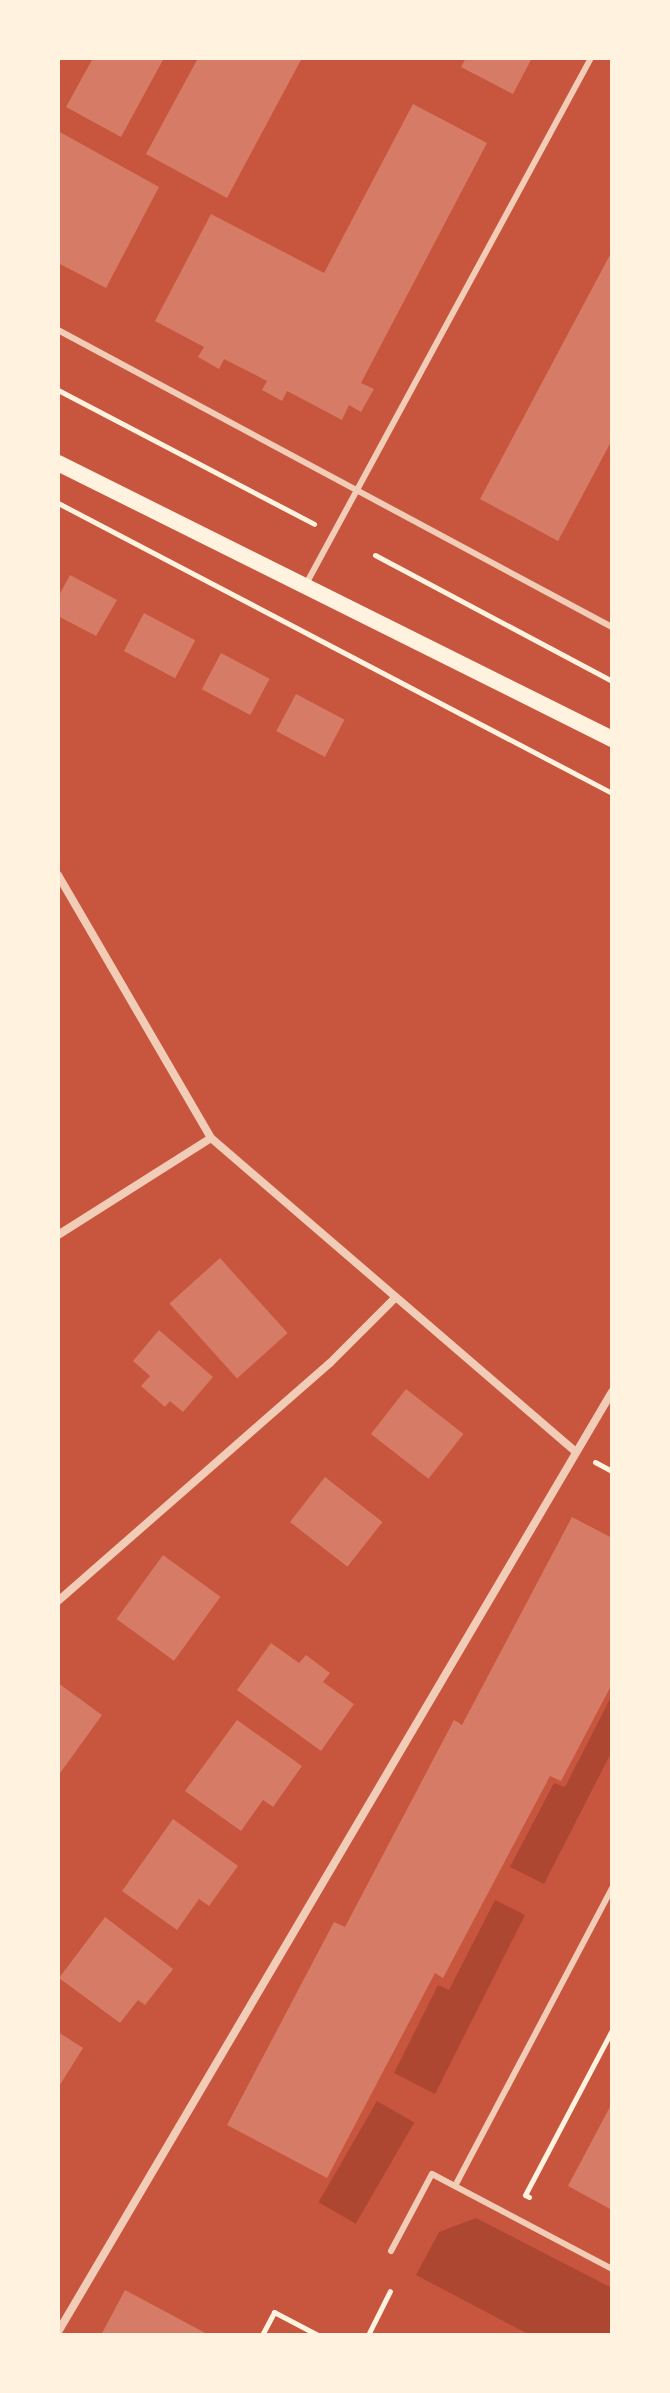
<!DOCTYPE html>
<html>
<head>
<meta charset="utf-8">
<style>
	body { margin:0 }
	#map { position:relative; width:670px; height:2393px; overflow:hidden; background:#c8553d; font-family:"PT Sans Narrow",sans-serif }
	div>[style] { position:absolute }
	.green>* { inset:0; background:#ae4732; transform-origin:0 0 }
	.building>* { inset:0; background:#d67c66; transform-origin:0 0 }
	.path>* { height:5px; margin:-2.5px; padding:0 2.5px; transform-origin:2.5px; border-radius:2.5px; background:#fff3e0 }
	.service>* { height:6px; margin:-3px; padding:0 3px; transform-origin:3px; border-radius:3px; background:#f1ccb7 }
	.minor>* { height:8px; margin:-4px; padding:0 4px; transform-origin:4px; border-radius:4px; background:#f1ccb7 }
	.secondary>* { height:16px; margin:-8px; padding:0 8px; transform-origin:8px; border-radius:8px; background:#fff3e0 }
	span { translate:-50% -50%; white-space:nowrap; text-align:center; line-height:1.15; -webkit-text-stroke:6px #fff3e0; paint-order:stroke }
	.frame { position:absolute; inset:0; border:60px solid #fff3e0; pointer-events:none }
</style>
</head>
<body>
<div id="map">
	<div class="green">
		<i style="clip-path:polygon(612px 1695px,612px 1751px,544px 1884px,510px 1867px,554px 1783px,565px 1787px)"></i>
		<i style="clip-path:polygon(495px 1900px,525px 1915px,435px 2094px,394px 2073px,438px 1985px,449px 1990px)"></i>
		<i style="left:377px;top:2101px;width:43px;height:117px;rotate:30deg"></i>
		<i style="clip-path:polygon(476px 2218px,612px 2288px,612px 2335px,530px 2335px,416px 2275px,439px 2232px)"></i>
	</div>
	<div class="building">
		<i style="clip-path:polygon(93px 58px,164px 58px,121px 137px,66px 107px)"></i>
		<i style="clip-path:polygon(198px 58px,302px 58px,227px 198px,146px 154px)"></i>
		<i style="clip-path:polygon(466px 58px,532px 58px,513px 94px,461px 67px)"></i>
		<i style="clip-path:polygon(413px 104px,487px 143px,361px 383px,374px 389px,361px 412px,349px 405px,342px 420px,287px 391px,282px 401px,262px 390px,267px 381px,224px 359px,219px 369px,198px 357px,204px 347px,155px 321px,211px 214px,324px 273px)"></i>
		<i style="clip-path:polygon(58px 131px,159px 187px,106px 288px,58px 263px)"></i>
		<i style="clip-path:polygon(612px 251px,612px 440px,558px 541px,480px 499px)"></i>
		<i style="clip-path:polygon(70px 575px,117px 600px,96px 636px,58px 616px,58px 597px)"></i>
		<i style="left:144px;top:613px;width:58px;height:43px;rotate:28deg"></i>
		<i style="left:221px;top:653px;width:55px;height:41px;rotate:28deg"></i>
		<i style="left:296px;top:694px;width:55px;height:42px;rotate:28deg"></i>
		<i style="left:220px;top:1258px;width:101px;height:68px;rotate:48deg"></i>
		<i style="clip-path:polygon(159px 1330px,213px 1377px,183px 1412px,170px 1401px,165px 1407px,141px 1386px,150px 1376px,133px 1361px)"></i>
		<i style="left:406px;top:1389px;width:73px;height:57px;rotate:38deg"></i>
		<i style="left:325px;top:1477px;width:73px;height:57px;rotate:38deg"></i>
		<i style="clip-path:polygon(572px 1517px,612px 1538px,612px 1684px,561px 1781px,550px 1776px,443px 1978px,435px 1973px,327px 2178px,227px 2125px,334px 1922px,345px 1927px,454px 1720px,462px 1725px)"></i>
		<i style="left:163px;top:1555px;width:71px;height:79px;rotate:36deg"></i>
		<i style="clip-path:polygon(271px 1643px,299px 1663px,306px 1655px,330px 1673px,323px 1682px,354px 1704px,321px 1751px,237px 1690px)"></i>
		<i style="clip-path:polygon(58px 1683px,102px 1715px,58px 1776px)"></i>
		<i style="clip-path:polygon(237px 1720px,302px 1766px,273px 1807px,263px 1800px,241px 1831px,185px 1791px)"></i>
		<i style="clip-path:polygon(173px 1819px,238px 1866px,209px 1906px,199px 1899px,177px 1930px,122px 1891px)"></i>
		<i style="clip-path:polygon(105px 1917px,173px 1969px,145px 2005px,138px 2000px,120px 2023px,59px 1978px)"></i>
		<i style="clip-path:polygon(58px 2032px,83px 2048px,58px 2088px)"></i>
		<i style="clip-path:polygon(612px 2103px,612px 2210px,568px 2186px)"></i>
		<i style="clip-path:polygon(125px 2290px,209px 2335px,101px 2335px)"></i>
	</div>
	<div class="path">
		<i style="left:58px;top:390px;width:289px;rotate:27.6deg"></i>
		<i style="left:58px;top:503px;width:625px;rotate:27.63deg"></i>
		<i style="left:375px;top:555px;width:268px;rotate:28deg"></i>
		<i style="left:595px;top:1462px;width:19px;rotate:28deg"></i>
		<i style="left:529px;top:2197px;width:4px;rotate:-153deg"></i>
		<i style="left:525px;top:2195px;width:187px;rotate:-62.2deg"></i>
		<i style="left:262px;top:2335px;width:26px;rotate:-62deg"></i>
		<i style="left:274px;top:2312px;width:50px;rotate:27.6deg"></i>
		<i style="left:368px;top:2335px;width:49px;rotate:-63.4deg"></i>
	</div>
	<div class="service">
		<i style="left:58px;top:330px;width:629px;rotate:28.2deg"></i>
		<i style="left:305px;top:586px;width:600px;rotate:-61.56deg"></i>
		<i style="left:455px;top:2186px;width:337px;rotate:-62.2deg"></i>
		<i style="left:391px;top:2251px;width:87px;rotate:-62deg"></i>
		<i style="left:432px;top:2174px;width:204px;rotate:27.8deg"></i>
	</div>
	<div class="minor">
		<i style="left:58px;top:875px;width:304px;rotate:59.8deg"></i>
		<i style="left:211px;top:1138px;width:481px;rotate:40.7deg"></i>
		<i style="left:58px;top:1235px;width:181px;rotate:-32.4deg"></i>
		<i style="left:58px;top:1601px;width:361px;rotate:-41.2deg"></i>
		<i style="left:330px;top:1363px;width:91px;rotate:-45deg"></i>
		<i style="left:58px;top:2332px;width:1091px;rotate:-59.49deg"></i>
	</div>
	<div class="secondary">
		<i style="left:58px;top:463px;width:619px;rotate:26.48deg"></i>
	</div>
	<div class="frame"></div>
</div>
</body>
</html>
